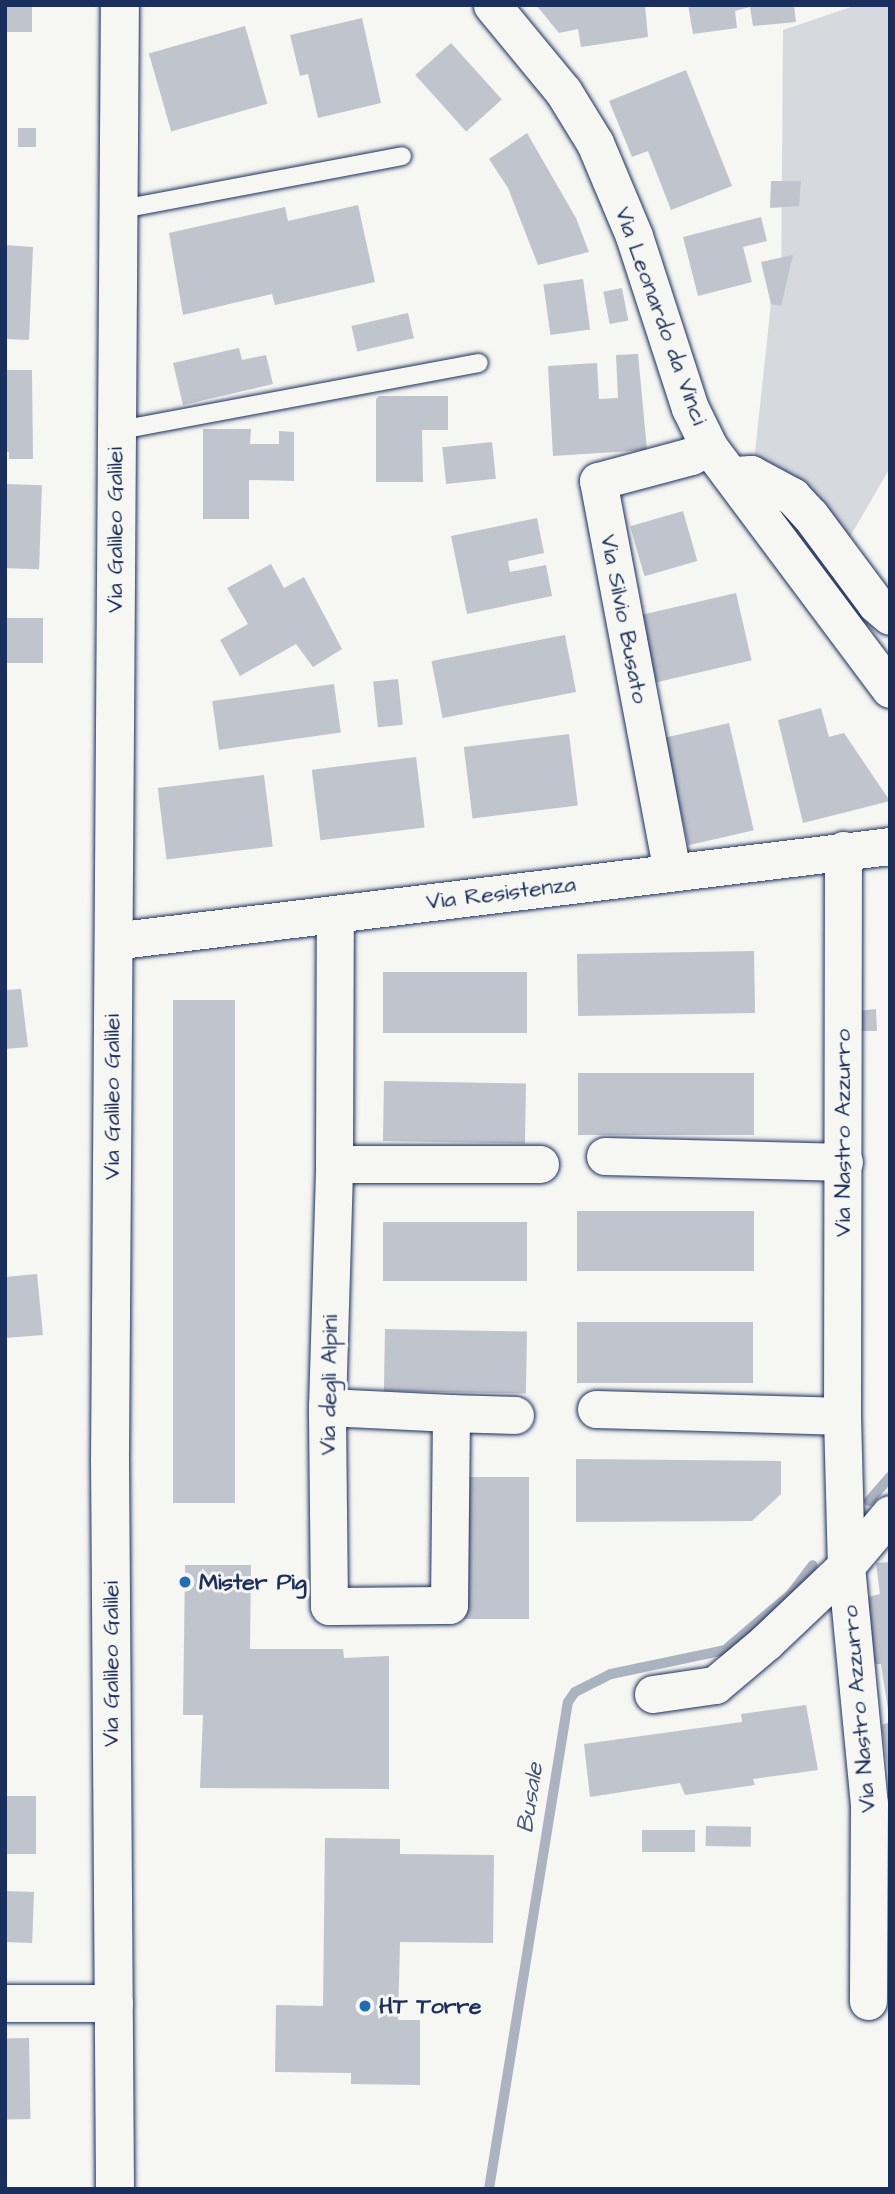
<!DOCTYPE html>
<html>
<head>
<meta charset="utf-8">
<style>
	body { margin:0 }
	#map { position:relative; width:895px; height:2194px; overflow:hidden; background:#f6f6f2; font-family:"Architects Daughter",sans-serif }
	div>[style] { position:absolute }
	.green>* { inset:0; background:#d6d9dd }
	.stream>* { height:10px; margin:-5px; padding:0 5px; transform-origin:5px; border-radius:5px; background:#abb2c0 }
	.building>* { inset:0; background:#c0c4cd; transform-origin:0 0 }
	.roads { filter:drop-shadow(0 0 2px #1b2f5e) drop-shadow(0 0 2px #1b2f5e) }
	.service>* { height:18px; margin:-9px; padding:0 9px; transform-origin:9px; border-radius:9px; background:#f6f6f2 }
	.minor>* { height:37px; margin:-18.5px; padding:0 18.5px; transform-origin:18.5px; border-radius:18.5px; background:#f6f6f2 }
	.secondary>* { height:38px; margin:-19px; padding:0 19px; transform-origin:19px; border-radius:19px; background:#f6f6f2 }
	.dots>* { width:19px; height:19px; translate:-50% -50%; box-sizing:border-box; border:4px solid #f6f6f2; border-radius:50% }
	span { translate:-50% -50%; white-space:nowrap; text-align:center; line-height:1.15; -webkit-text-stroke:6px #f6f6f2; paint-order:stroke }
	.street-label { font-size:23px; color:#1b2f5e }
	.poi-label { font-size:23px; color:#1b2f5e; font-weight:700 }
	.left { translate:0 -50%; text-align:left }
	.water-label { font-size:24px; color:#46567b; font-style:italic }
	.frame { position:absolute; inset:0; border:7px solid #1b2f5e; pointer-events:none }
</style>
</head>
<body>
<div id="map">
	<div class="green">
		<i style="clip-path:polygon(857px 5px,890px 5px,890px 468px,848px 540px,753px 471px,772px 294px,781px 304px,783px 30px)"></i>
	</div>
	<div class="stream">
		<i style="left:869px;top:1501px;width:32px;rotate:-49deg"></i>
		<i style="left:489px;top:2189px;width:493px;rotate:-80.8deg"></i>
		<i style="left:568px;top:1702px;width:12px;rotate:-55deg"></i>
		<i style="left:575px;top:1692px;width:40px;rotate:-26.6deg"></i>
		<i style="left:611px;top:1674px;width:116px;rotate:-11.9deg"></i>
		<i style="left:725px;top:1650px;width:87px;rotate:-40.3deg"></i>
		<i style="left:791px;top:1594px;width:36px;rotate:-53deg"></i>
	</div>
	<div class="building">
		<i style="left:5px;top:5px;width:27px;height:27px"></i>
		<i style="clip-path:polygon(536px 5px,645px 5px,648px 37px,581px 47px,578px 29px,559px 33px)"></i>
		<i style="clip-path:polygon(688px 5px,794px 5px,796px 22px,753px 26px,750px 7px,735px 11px,737px 28px,693px 34px)"></i>
		<i style="clip-path:polygon(362px 18px,381px 103px,318px 118px,308px 74px,300px 76px,290px 35px)"></i>
		<i style="left:245px;top:26px;width:81px;height:100px;rotate:74deg"></i>
		<i style="left:451px;top:43px;width:76px;height:48px;rotate:48deg"></i>
		<i style="clip-path:polygon(686px 70px,732px 186px,671px 210px,648px 151px,632px 157px,609px 101px)"></i>
		<i style="left:18px;top:128px;width:18px;height:19px"></i>
		<i style="clip-path:polygon(527px 133px,576px 218px,589px 252px,538px 265px,508px 188px,489px 159px)"></i>
		<i style="clip-path:polygon(771px 181px,801px 181px,799px 206px,770px 208px)"></i>
		<i style="clip-path:polygon(358px 205px,375px 282px,275px 305px,272px 294px,183px 315px,169px 233px,285px 207px,288px 221px)"></i>
		<i style="clip-path:polygon(761px 217px,767px 241px,743px 247px,752px 282px,698px 296px,683px 237px)"></i>
		<i style="clip-path:polygon(5px 245px,33px 247px,29px 340px,5px 339px)"></i>
		<i style="clip-path:polygon(793px 255px,781px 306px,771px 304px,761px 262px)"></i>
		<i style="left:583px;top:279px;width:51px;height:40px;rotate:82deg"></i>
		<i style="left:622px;top:288px;width:33px;height:19px;rotate:79deg"></i>
		<i style="left:408px;top:313px;width:26px;height:58px;rotate:77deg"></i>
		<i style="clip-path:polygon(239px 348px,242px 360px,266px 355px,273px 384px,183px 405px,173px 363px)"></i>
		<i style="clip-path:polygon(638px 354px,647px 450px,553px 456px,548px 366px,597px 363px,599px 399px,618px 398px,616px 355px)"></i>
		<i style="clip-path:polygon(5px 370px,32px 370px,33px 459px,9px 459px,9px 452px,5px 452px)"></i>
		<i style="clip-path:polygon(379px 396px,448px 396px,448px 430px,422px 430px,423px 482px,376px 482px,376px 399px)"></i>
		<i style="clip-path:polygon(203px 429px,251px 429px,250px 444px,279px 444px,279px 431px,294px 432px,294px 481px,249px 480px,249px 519px,203px 519px)"></i>
		<i style="left:492px;top:442px;width:37px;height:50px;rotate:84deg"></i>
		<i style="left:5px;top:484px;width:37px;height:84px;rotate:2deg"></i>
		<i style="left:683px;top:511px;width:52px;height:55px;rotate:74deg"></i>
		<i style="clip-path:polygon(537px 518px,544px 553px,508px 561px,510px 572px,546px 565px,552px 596px,467px 614px,451px 536px)"></i>
		<i style="clip-path:polygon(271px 564px,284px 588px,304px 577px,342px 649px,313px 667px,296px 644px,240px 676px,220px 640px,248px 624px,227px 588px)"></i>
		<i style="left:736px;top:593px;width:69px;height:104px;rotate:77deg"></i>
		<i style="left:5px;top:618px;width:38px;height:45px"></i>
		<i style="left:565px;top:635px;width:58px;height:136px;rotate:79deg"></i>
		<i style="left:398px;top:679px;width:46px;height:25px;rotate:84deg"></i>
		<i style="left:334px;top:684px;width:49px;height:123px;rotate:82deg"></i>
		<i style="clip-path:polygon(821px 708px,829px 737px,844px 733px,890px 801px,803px 823px,778px 720px)"></i>
		<i style="left:729px;top:723px;width:110px;height:67px;rotate:77deg"></i>
		<i style="left:569px;top:734px;width:72px;height:106px;rotate:83deg"></i>
		<i style="left:416px;top:757px;width:71px;height:105px;rotate:83deg"></i>
		<i style="left:264px;top:775px;width:72px;height:107px;rotate:83deg"></i>
		<i style="left:754px;top:951px;width:62px;height:177px;rotate:89deg"></i>
		<i style="left:527px;top:972px;width:61px;height:144px;rotate:90deg"></i>
		<i style="clip-path:polygon(21px 989px,28px 1047px,5px 1049px,5px 990px)"></i>
		<i style="left:235px;top:1000px;width:503px;height:62px;rotate:90deg"></i>
		<i style="clip-path:polygon(876px 1009px,877px 1031px,859px 1031px,857px 1011px)"></i>
		<i style="left:578px;top:1073px;width:176px;height:62px"></i>
		<i style="left:384px;top:1081px;width:142px;height:60px;rotate:1deg"></i>
		<i style="left:754px;top:1211px;width:60px;height:177px;rotate:90deg"></i>
		<i style="left:527px;top:1222px;width:59px;height:144px;rotate:90deg"></i>
		<i style="clip-path:polygon(37px 1274px,43px 1335px,5px 1338px,5px 1277px)"></i>
		<i style="left:577px;top:1322px;width:176px;height:61px"></i>
		<i style="left:385px;top:1329px;width:142px;height:62px;rotate:1deg"></i>
		<i style="clip-path:polygon(576px 1459px,781px 1461px,781px 1494px,752px 1521px,576px 1522px)"></i>
		<i style="left:461px;top:1477px;width:68px;height:142px"></i>
		<i style="clip-path:polygon(890px 1562px,890px 1710px,888px 1710px,881px 1664px,875px 1664px,868px 1597px,880px 1594px,876px 1563px)"></i>
		<i style="clip-path:polygon(185px 1565px,251px 1565px,250px 1649px,343px 1649px,344px 1658px,389px 1656px,389px 1789px,200px 1788px,203px 1715px,183px 1715px)"></i>
		<i style="clip-path:polygon(806px 1705px,818px 1770px,753px 1779px,755px 1785px,685px 1795px,680px 1783px,590px 1797px,584px 1744px,742px 1722px,741px 1714px)"></i>
		<i style="clip-path:polygon(890px 1722px,890px 1772px,888px 1772px,882px 1725px)"></i>
		<i style="left:5px;top:1796px;width:31px;height:58px"></i>
		<i style="left:706px;top:1826px;width:45px;height:20px;rotate:1deg"></i>
		<i style="left:642px;top:1830px;width:53px;height:22px"></i>
		<i style="clip-path:polygon(325px 1838px,400px 1839px,400px 1854px,494px 1855px,493px 1943px,400px 1942px,398px 2020px,420px 2020px,420px 2085px,351px 2084px,351px 2073px,275px 2072px,276px 2005px,323px 2006px)"></i>
		<i style="left:5px;top:1891px;width:29px;height:51px;rotate:2deg"></i>
		<i style="left:29px;top:2038px;width:81px;height:24px;rotate:89deg"></i>
	</div>
	<div class="roads">
		<div class="service">
			<i style="left:117px;top:210px;width:290px;rotate:-10.7deg"></i>
			<i style="left:115px;top:431px;width:370px;rotate:-10.6deg"></i>
		</div>
		<div class="minor">
			<i style="left:492px;top:5px;width:112px;rotate:50.5deg"></i>
			<i style="left:563px;top:91px;width:61px;rotate:58.4deg"></i>
			<i style="left:595px;top:143px;width:101px;rotate:67.2deg"></i>
			<i style="left:634px;top:236px;width:181px;rotate:72deg"></i>
			<i style="left:690px;top:408px;width:43px;rotate:64deg"></i>
			<i style="left:709px;top:447px;width:302px;rotate:53.2deg"></i>
			<i style="left:733px;top:475px;width:18px;rotate:-3deg"></i>
			<i style="left:751px;top:474px;width:47px;rotate:28.2deg"></i>
			<i style="left:792px;top:496px;width:26px;rotate:47deg"></i>
			<i style="left:810px;top:515px;width:111px;rotate:53.4deg"></i>
			<i style="left:876px;top:604px;width:18px;rotate:41deg"></i>
			<i style="left:843px;top:850px;width:566px;rotate:90.1deg"></i>
			<i style="left:842px;top:1416px;width:150px;rotate:88.5deg"></i>
			<i style="left:846px;top:1566px;width:238px;rotate:84.5deg"></i>
			<i style="left:869px;top:1803px;width:198px;rotate:90.3deg"></i>
			<i style="left:672px;top:872px;width:398px;rotate:-100.7deg"></i>
			<i style="left:598px;top:481px;width:96px;rotate:-15deg"></i>
			<i style="left:691px;top:456px;width:20px;rotate:-27deg"></i>
			<i style="left:113px;top:941px;width:783px;rotate:-6.97deg"></i>
			<i style="left:605px;top:1156px;width:239px;rotate:1.4deg"></i>
			<i style="left:334px;top:1164px;width:206px"></i>
			<i style="left:327px;top:1407px;width:124px;rotate:2.8deg"></i>
			<i style="left:451px;top:1413px;width:192px;rotate:90.6deg"></i>
			<i style="left:449px;top:1605px;width:120px;rotate:179.5deg"></i>
			<i style="left:329px;top:1606px;width:199px;rotate:-90.6deg"></i>
			<i style="left:327px;top:1407px;width:243px;rotate:-88.3deg"></i>
			<i style="left:334px;top:1164px;width:250px;rotate:-89.8deg"></i>
			<i style="left:596px;top:1409px;width:246px;rotate:1.6deg"></i>
			<i style="left:451px;top:1413px;width:64px;rotate:1.8deg"></i>
			<i style="left:653px;top:1694px;width:63px;rotate:-8.3deg"></i>
			<i style="left:715px;top:1685px;width:67px;rotate:-40.1deg"></i>
			<i style="left:766px;top:1642px;width:110px;rotate:-43.5deg"></i>
			<i style="left:846px;top:1566px;width:68px;rotate:-49.8deg"></i>
			<i style="left:5px;top:2003px;width:109px"></i>
		</div>
		<div class="secondary">
			<i style="left:115px;top:2189px;width:727px;rotate:-90.39deg"></i>
			<i style="left:110px;top:1462px;width:1457px;rotate:-89.61deg"></i>
		</div>
	</div>
	<div class="dots">
		<i style="left:185px;top:1582px;background:#1f6fb2"></i>
		<i style="left:365px;top:2006px;background:#1f6fb2"></i>
	</div>
	<div class="street-label">
		<span style="left:661px;top:316px;rotate:70deg">Via Leonardo da Vinci</span>
		<span style="left:115px;top:530px;rotate:-90deg">Via Galileo Galilei</span>
		<span style="left:624px;top:619px;rotate:79deg">Via Silvio Busato</span>
		<span style="left:501px;top:893px;rotate:-7deg">Via Resistenza</span>
		<span style="left:112px;top:1097px;rotate:-90deg">Via Galileo Galilei</span>
		<span style="left:843px;top:1133px;rotate:-90deg">Via Nastro Azzurro</span>
		<span style="left:329px;top:1385px;rotate:-89deg">Via degli Alpini</span>
		<span style="left:111px;top:1664px;rotate:-90deg">Via Galileo Galilei</span>
		<span style="left:859px;top:1709px;rotate:-95deg">Via Nastro Azzurro</span>
	</div>
	<div class="poi-label">
		<span class="left" style="left:199px;top:1582px">Mister Pig</span>
		<span class="left" style="left:379px;top:2006px">HT Torre</span>
	</div>
	<div class="water-label">
		<span style="left:531px;top:1798px;rotate:-81deg">Busale</span>
	</div>
	<div class="frame"></div>
</div>
</body>
</html>
